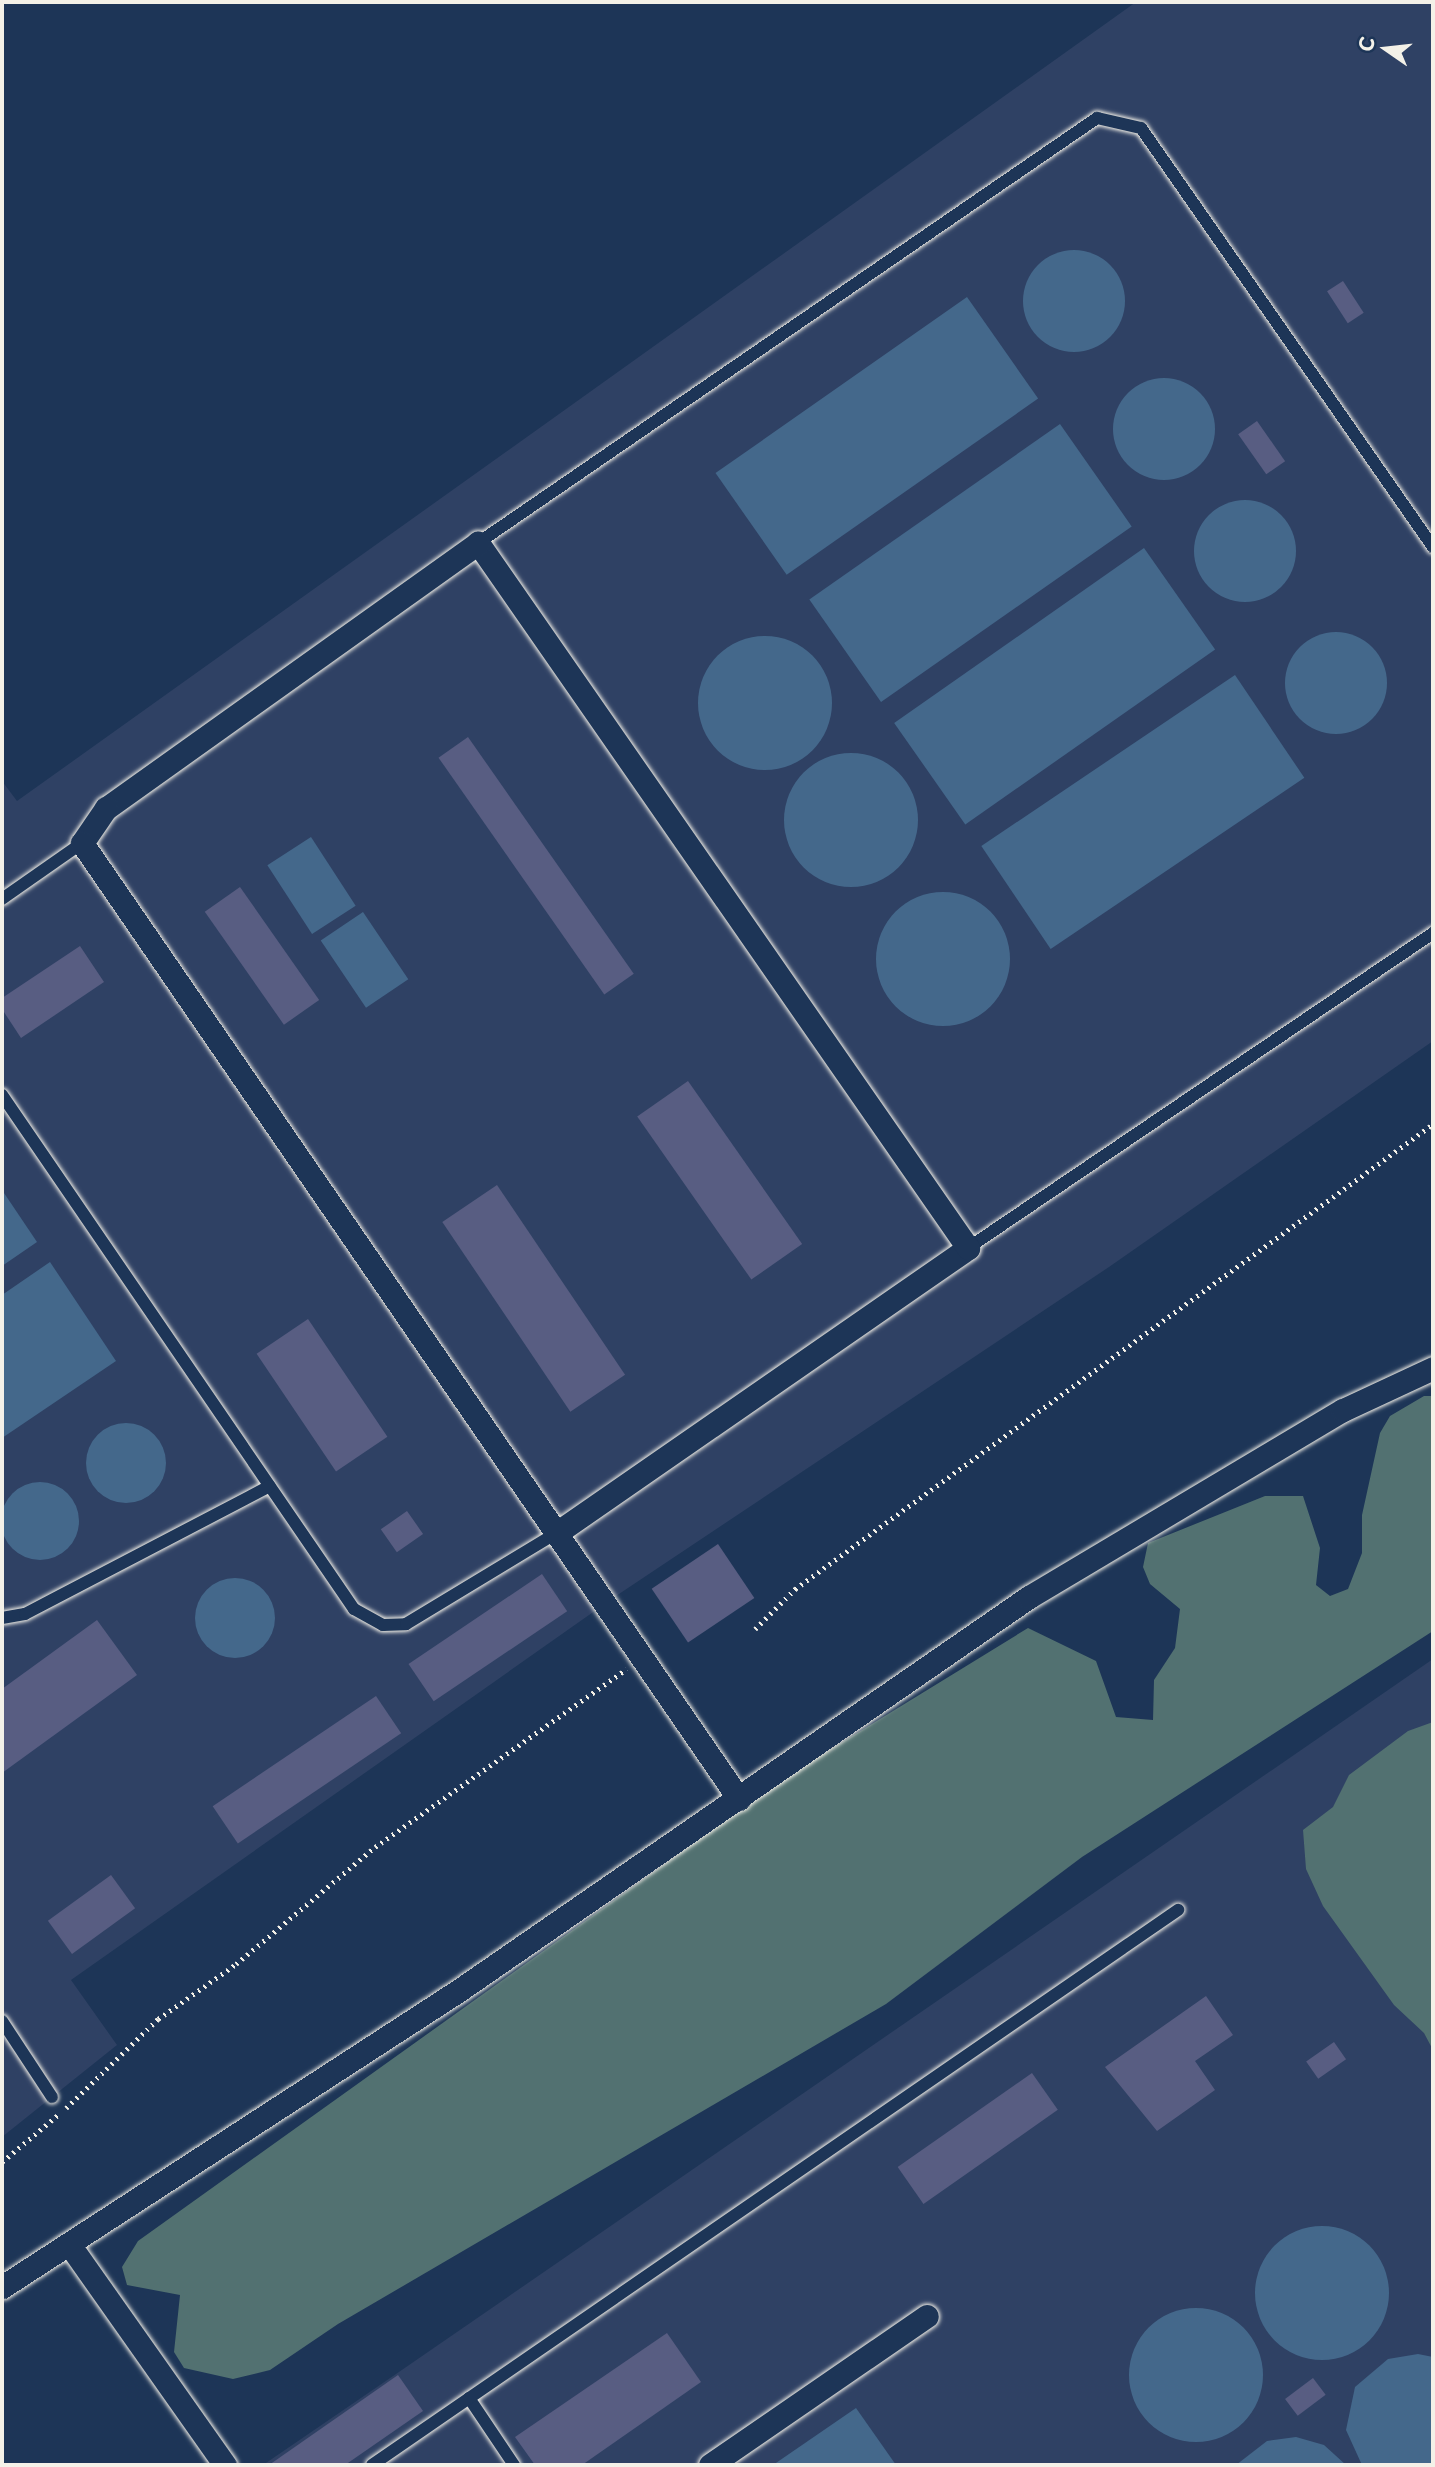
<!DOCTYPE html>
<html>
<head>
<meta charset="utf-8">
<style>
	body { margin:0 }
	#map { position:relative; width:1435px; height:2467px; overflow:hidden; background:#1d3557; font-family:"Playpen Sans",sans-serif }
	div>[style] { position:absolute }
	.built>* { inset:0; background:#2f4164 }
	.green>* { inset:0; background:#527171 }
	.water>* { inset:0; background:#44688b; transform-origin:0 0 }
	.round { border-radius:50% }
	.building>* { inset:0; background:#585d82; transform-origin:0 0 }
	.path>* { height:4.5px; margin-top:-2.25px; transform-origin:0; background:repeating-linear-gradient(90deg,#f4f1e8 0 2px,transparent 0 7px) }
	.roads { filter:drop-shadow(0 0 2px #f4f1e8) drop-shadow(0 0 2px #f4f1e8) }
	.service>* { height:12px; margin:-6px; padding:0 6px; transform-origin:6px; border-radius:6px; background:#1d3557 }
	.minor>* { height:23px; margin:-11.5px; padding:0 11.5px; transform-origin:11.5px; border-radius:11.5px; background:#1d3557 }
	span { translate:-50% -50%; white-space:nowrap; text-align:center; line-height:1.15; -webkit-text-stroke:6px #1d3557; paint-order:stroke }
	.frame { position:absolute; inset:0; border:4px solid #f4f1e8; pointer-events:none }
	.north { position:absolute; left:1351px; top:14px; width:70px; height:70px; -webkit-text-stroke:5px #1d3557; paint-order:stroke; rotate:284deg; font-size:19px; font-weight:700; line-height:28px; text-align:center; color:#f4f1e8 }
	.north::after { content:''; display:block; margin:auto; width:24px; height:32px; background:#f4f1e8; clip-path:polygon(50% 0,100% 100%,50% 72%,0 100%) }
</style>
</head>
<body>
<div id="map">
	<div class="built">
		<i style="clip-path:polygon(1136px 2px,1433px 2px,1433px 1041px,1109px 1267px,616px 1596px,71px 1980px,117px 2045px,2px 2137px,2px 781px,17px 801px)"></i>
		<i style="clip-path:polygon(1433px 1659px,1433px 2465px,263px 2465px,396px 2374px)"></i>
	</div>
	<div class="green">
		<i style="clip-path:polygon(1424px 1396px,1433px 1396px,1433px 1631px,1082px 1857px,886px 2004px,338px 2324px,270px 2370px,233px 2379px,184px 2368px,174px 2352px,180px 2295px,127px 2285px,122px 2267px,138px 2241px,792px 1773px,1028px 1628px,1096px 1661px,1116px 1717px,1153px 1720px,1154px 1680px,1175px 1648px,1180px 1609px,1150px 1584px,1143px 1567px,1148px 1543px,1265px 1496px,1303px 1496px,1320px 1548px,1316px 1585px,1330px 1596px,1348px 1589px,1362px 1553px,1362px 1515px,1380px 1433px,1390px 1416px)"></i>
		<i style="clip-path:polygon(1433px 1722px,1433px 2050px,1424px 2033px,1394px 2005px,1323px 1906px,1306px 1869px,1303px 1830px,1333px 1807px,1349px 1775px,1408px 1731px)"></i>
	</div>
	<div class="water">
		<i class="round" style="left:1023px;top:250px;width:102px;height:102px"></i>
		<i style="left:967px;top:297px;width:124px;height:307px;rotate:55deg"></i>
		<i class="round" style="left:1113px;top:378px;width:102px;height:102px"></i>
		<i style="left:1060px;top:424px;width:125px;height:306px;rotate:55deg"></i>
		<i class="round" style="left:1194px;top:500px;width:102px;height:102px"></i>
		<i style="left:1144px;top:548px;width:124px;height:305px;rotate:55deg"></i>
		<i class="round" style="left:1285px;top:632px;width:102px;height:102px"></i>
		<i class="round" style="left:698px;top:636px;width:134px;height:134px"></i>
		<i style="left:1235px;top:675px;width:124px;height:306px;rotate:56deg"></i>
		<i class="round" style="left:784px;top:753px;width:134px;height:134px"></i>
		<i style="left:311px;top:837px;width:82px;height:52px;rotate:57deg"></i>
		<i class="round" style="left:876px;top:892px;width:134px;height:134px"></i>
		<i style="left:363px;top:912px;width:81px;height:51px;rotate:56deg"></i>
		<i style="clip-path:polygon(2px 1190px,37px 1242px,2px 1266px)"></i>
		<i style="clip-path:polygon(50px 1262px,116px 1361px,2px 1438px,2px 1295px)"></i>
		<i class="round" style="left:86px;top:1423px;width:80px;height:80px"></i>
		<i class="round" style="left:1px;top:1482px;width:78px;height:78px"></i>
		<i class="round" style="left:195px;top:1578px;width:80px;height:80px"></i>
		<i class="round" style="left:1255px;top:2226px;width:134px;height:134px"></i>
		<i class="round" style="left:1129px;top:2308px;width:134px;height:134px"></i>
		<i style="clip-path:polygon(1418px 2354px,1433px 2357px,1433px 2465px,1362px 2465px,1346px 2430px,1355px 2387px,1388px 2359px)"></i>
		<i style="clip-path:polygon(856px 2408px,896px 2465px,773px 2465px)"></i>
		<i style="clip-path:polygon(1296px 2437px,1324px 2445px,1346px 2465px,1236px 2465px,1267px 2441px)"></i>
	</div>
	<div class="building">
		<i style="left:1343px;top:281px;width:38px;height:19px;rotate:57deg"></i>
		<i style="left:1257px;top:421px;width:49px;height:23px;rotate:55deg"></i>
		<i style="left:468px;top:737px;width:289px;height:36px;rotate:55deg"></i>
		<i style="left:240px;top:887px;width:138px;height:43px;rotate:55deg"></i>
		<i style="clip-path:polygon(80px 946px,104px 982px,21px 1038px,2px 1009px,2px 998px)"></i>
		<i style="left:688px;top:1081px;width:199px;height:62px;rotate:55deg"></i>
		<i style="left:497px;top:1185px;width:229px;height:66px;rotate:56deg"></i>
		<i style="left:308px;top:1319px;width:142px;height:62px;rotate:56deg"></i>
		<i style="left:407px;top:1511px;width:28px;height:32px;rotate:55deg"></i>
		<i style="left:718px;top:1544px;width:65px;height:80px;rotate:56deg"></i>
		<i style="left:542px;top:1574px;width:45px;height:161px;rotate:56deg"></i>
		<i style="clip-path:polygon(97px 1620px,137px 1675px,2px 1773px,2px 1689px)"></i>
		<i style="left:376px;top:1696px;width:45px;height:197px;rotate:56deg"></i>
		<i style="left:111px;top:1875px;width:41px;height:78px;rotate:54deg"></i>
		<i style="clip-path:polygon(1206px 1996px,1233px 2035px,1195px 2061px,1215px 2090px,1157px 2131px,1105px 2067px)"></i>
		<i style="left:1334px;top:2042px;width:21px;height:34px;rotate:55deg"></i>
		<i style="left:1032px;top:2073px;width:45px;height:164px;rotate:55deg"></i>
		<i style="clip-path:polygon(667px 2333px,701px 2382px,582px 2465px,535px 2465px,515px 2437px)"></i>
		<i style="clip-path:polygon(398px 2375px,423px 2411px,345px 2465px,269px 2465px)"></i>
		<i style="left:1313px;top:2378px;width:21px;height:35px;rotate:53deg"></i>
	</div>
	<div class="path">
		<i style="left:755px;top:1629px;width:57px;rotate:-45deg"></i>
		<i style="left:795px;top:1589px;width:789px;rotate:-36.09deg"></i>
		<i style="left:66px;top:2108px;width:128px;rotate:-44.1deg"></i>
		<i style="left:158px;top:2019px;width:95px;rotate:-35.2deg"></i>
		<i style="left:236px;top:1964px;width:182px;rotate:-40.1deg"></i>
		<i style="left:375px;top:1847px;width:308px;rotate:-35.3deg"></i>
		<i style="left:2px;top:2162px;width:75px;rotate:-40.1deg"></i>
	</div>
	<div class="roads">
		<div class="service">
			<i style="left:478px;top:543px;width:751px;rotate:-34.47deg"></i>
			<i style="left:1097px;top:118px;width:45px;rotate:12.8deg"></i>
			<i style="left:1141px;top:128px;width:511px;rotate:55.13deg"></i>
			<i style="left:2px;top:899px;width:98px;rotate:-35deg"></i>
			<i style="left:2px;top:1095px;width:623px;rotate:55.6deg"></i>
			<i style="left:354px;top:1609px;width:33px;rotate:29deg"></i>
			<i style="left:383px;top:1625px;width:23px;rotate:-2deg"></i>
			<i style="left:406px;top:1624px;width:178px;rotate:-31.2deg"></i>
			<i style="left:968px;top:1248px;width:562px;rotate:-34.11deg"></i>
			<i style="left:2px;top:1618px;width:23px;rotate:-10deg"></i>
			<i style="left:25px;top:1614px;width:276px;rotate:-27.6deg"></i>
			<i style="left:2px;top:2021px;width:91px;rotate:56.7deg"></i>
			<i style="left:469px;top:2398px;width:81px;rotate:56.1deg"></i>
			<i style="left:372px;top:2465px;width:979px;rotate:-34.55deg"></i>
		</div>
		<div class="minor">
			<i style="left:558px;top:1532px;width:499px;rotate:-34.7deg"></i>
			<i style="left:968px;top:1248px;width:859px;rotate:-124.8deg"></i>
			<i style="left:478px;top:543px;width:457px;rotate:144.5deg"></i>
			<i style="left:106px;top:808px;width:42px;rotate:124.4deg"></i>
			<i style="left:82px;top:843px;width:1160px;rotate:55.5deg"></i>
			<i style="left:69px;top:2244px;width:271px;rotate:54.8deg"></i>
			<i style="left:2px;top:2287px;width:544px;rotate:-32.99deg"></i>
			<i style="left:458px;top:1991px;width:694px;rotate:-34.61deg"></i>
			<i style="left:1029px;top:1597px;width:365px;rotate:-30.8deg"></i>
			<i style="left:1343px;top:1410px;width:99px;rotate:-25deg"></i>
			<i style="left:710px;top:2465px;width:263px;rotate:-34.5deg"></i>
		</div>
	</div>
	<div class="frame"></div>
	<div class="north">С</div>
</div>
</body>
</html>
